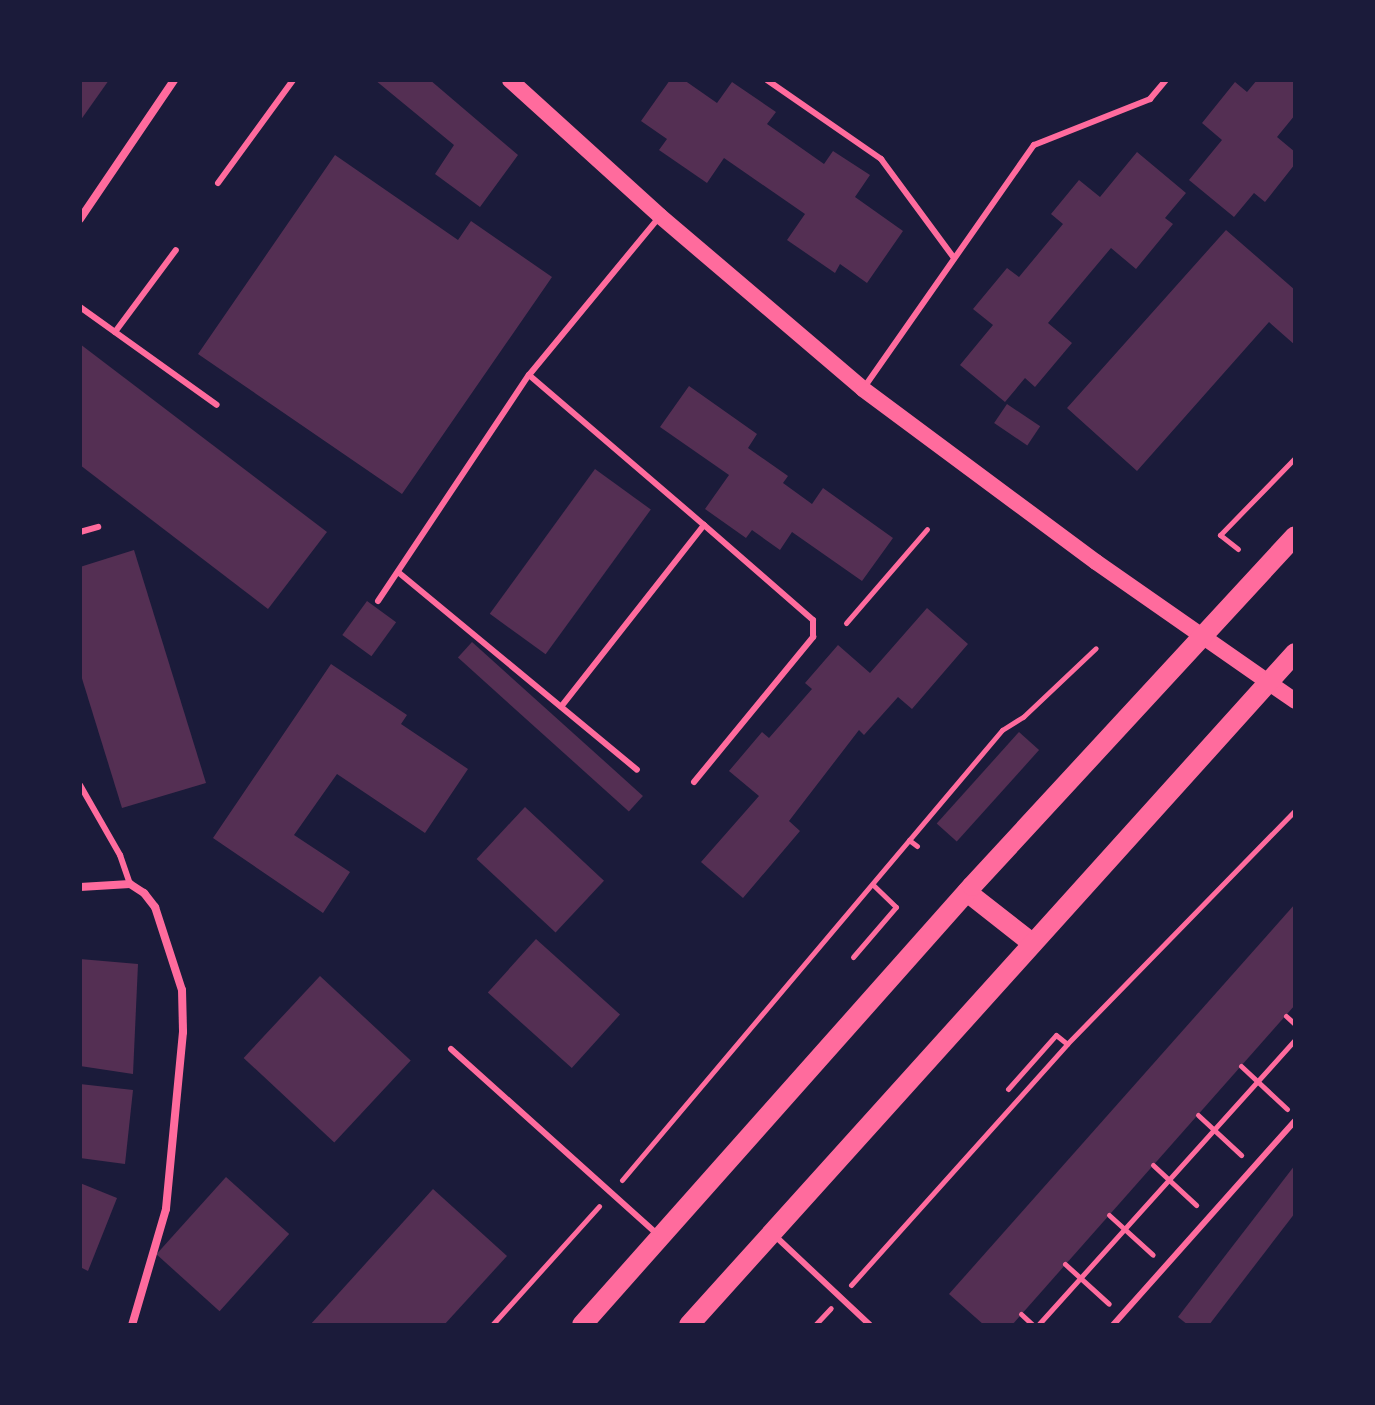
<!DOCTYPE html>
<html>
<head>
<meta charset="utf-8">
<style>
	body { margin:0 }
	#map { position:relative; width:1375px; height:1405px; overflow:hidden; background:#1b1b3a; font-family:Roboto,sans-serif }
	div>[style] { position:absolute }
	.building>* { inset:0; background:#542f53; transform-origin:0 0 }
	.path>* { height:5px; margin:-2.5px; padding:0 2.5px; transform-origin:2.5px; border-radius:2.5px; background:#ff6b9d }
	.service>* { height:6px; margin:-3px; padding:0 3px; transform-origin:3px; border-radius:3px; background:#ff6b9d }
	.minor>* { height:8px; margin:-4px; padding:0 4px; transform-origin:4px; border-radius:4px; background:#ff6b9d }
	.secondary>* { height:16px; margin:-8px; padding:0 8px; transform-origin:8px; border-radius:8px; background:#ff6b9d }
	.primary>* { height:20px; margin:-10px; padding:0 10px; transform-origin:10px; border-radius:10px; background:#ff6b9d }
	span { translate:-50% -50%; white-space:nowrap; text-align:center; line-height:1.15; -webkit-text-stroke:6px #1b1b3a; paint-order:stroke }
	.frame { position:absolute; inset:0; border:82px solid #1b1b3a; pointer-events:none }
</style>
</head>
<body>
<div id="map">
	<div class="building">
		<i style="clip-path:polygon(80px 80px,109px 80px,80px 121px)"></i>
		<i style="clip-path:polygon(375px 80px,430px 80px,518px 155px,480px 207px,435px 174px,454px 145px)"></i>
		<i style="clip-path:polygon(670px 80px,684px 80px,717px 103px,732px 82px,776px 112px,767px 124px,824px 164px,833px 151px,870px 175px,855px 197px,903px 231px,867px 283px,840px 264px,835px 273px,787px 240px,805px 214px,724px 158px,707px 183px,659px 150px,667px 139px,641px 121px)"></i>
		<i style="clip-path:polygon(1257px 80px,1295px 80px,1295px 115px,1277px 137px,1295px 152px,1295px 164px,1265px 202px,1254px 193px,1234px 217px,1189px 180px,1222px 140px,1202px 123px,1235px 82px,1247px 92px)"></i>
		<i style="clip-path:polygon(1137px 152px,1186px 193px,1165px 218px,1173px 224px,1136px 269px,1111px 248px,1048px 323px,1072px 343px,1035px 387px,1025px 378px,1005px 402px,960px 365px,993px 325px,973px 309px,1007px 268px,1019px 277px,1063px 224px,1051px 214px,1079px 180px,1100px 197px)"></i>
		<i style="clip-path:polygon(335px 155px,458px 240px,471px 221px,552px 277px,402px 494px,198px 354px)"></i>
		<i style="clip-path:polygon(1226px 230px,1295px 290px,1295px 345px,1269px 322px,1137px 471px,1067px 408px)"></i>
		<i style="clip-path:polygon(80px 344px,327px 532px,268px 609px,80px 465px)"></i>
		<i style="clip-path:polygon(689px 386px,757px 434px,748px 448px,788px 476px,783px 483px,812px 504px,823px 488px,893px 538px,862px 581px,792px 532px,780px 550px,752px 530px,746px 538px,705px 509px,729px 475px,660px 427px)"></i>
		<i style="left:1007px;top:404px;width:40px;height:23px;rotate:34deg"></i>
		<i style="left:595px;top:469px;width:69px;height:179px;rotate:36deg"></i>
		<i style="clip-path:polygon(134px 550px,206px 783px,122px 808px,80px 672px,80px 567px)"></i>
		<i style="left:367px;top:601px;width:36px;height:42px;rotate:36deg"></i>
		<i style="clip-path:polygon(927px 608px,968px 644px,912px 709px,898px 697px,864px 735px,859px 730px,789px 821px,800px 831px,743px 898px,701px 862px,759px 796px,729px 771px,762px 732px,769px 738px,812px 689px,805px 683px,838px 645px,870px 673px)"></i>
		<i style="left:472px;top:642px;width:230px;height:21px;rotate:42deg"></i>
		<i style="clip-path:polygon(331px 664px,407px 715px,401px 724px,468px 769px,425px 833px,337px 774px,294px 835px,350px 872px,323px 913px,213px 838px)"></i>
		<i style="left:1019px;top:732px;width:27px;height:123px;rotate:42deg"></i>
		<i style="left:525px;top:807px;width:108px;height:71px;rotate:43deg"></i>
		<i style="clip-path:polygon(1295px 904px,1295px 1005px,1012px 1325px,984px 1325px,949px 1294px)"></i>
		<i style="left:536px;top:939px;width:113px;height:72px;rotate:42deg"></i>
		<i style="clip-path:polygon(80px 959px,138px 964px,133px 1074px,80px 1066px)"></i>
		<i style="left:320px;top:976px;width:124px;height:112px;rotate:43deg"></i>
		<i style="clip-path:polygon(80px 1084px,133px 1090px,125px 1164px,80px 1158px)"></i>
		<i style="clip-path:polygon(1295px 1165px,1295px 1213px,1209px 1325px,1188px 1325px,1178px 1317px)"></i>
		<i style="left:226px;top:1177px;width:85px;height:104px;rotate:42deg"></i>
		<i style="clip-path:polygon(80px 1183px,117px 1198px,88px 1271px,80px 1267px)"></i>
		<i style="clip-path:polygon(433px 1189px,507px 1256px,444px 1325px,310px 1325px)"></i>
	</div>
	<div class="path">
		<i style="left:1238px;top:549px;width:23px;rotate:-142deg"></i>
		<i style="left:1220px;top:535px;width:107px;rotate:-45.8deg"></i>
		<i style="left:846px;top:623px;width:124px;rotate:-49.2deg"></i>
		<i style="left:909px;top:840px;width:10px;rotate:37deg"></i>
		<i style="left:853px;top:957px;width:66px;rotate:-49.3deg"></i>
		<i style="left:896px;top:907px;width:32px;rotate:-136deg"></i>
		<i style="left:1286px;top:1016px;width:12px;rotate:42deg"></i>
		<i style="left:1241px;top:1066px;width:63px;rotate:43.1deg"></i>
		<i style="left:1008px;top:1089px;width:72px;rotate:-48.4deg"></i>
		<i style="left:1056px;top:1035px;width:14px;rotate:39deg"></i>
		<i style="left:1198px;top:1115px;width:59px;rotate:42.9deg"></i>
		<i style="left:1153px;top:1165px;width:59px;rotate:42.9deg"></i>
		<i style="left:622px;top:1180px;width:589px;rotate:-49.82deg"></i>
		<i style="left:1002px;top:730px;width:25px;rotate:-32deg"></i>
		<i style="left:1023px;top:717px;width:100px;rotate:-43.4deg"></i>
		<i style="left:1109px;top:1215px;width:59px;rotate:42.3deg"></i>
		<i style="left:1065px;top:1264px;width:59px;rotate:42.3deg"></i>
		<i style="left:851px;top:1285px;width:324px;rotate:-48.1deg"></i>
		<i style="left:1067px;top:1044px;width:327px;rotate:-45.7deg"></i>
		<i style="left:1021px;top:1314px;width:16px;rotate:43deg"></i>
		<i style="left:492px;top:1325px;width:160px;rotate:-48deg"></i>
		<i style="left:815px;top:1325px;width:23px;rotate:-47deg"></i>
		<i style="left:1038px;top:1325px;width:384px;rotate:-48deg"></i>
	</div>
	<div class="service">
		<i style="left:767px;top:80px;width:139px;rotate:34.7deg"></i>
		<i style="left:881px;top:159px;width:123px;rotate:53.6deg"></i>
		<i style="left:218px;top:183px;width:127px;rotate:-53.9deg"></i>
		<i style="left:80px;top:307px;width:168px;rotate:35.6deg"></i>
		<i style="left:115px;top:332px;width:102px;rotate:-53.4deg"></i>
		<i style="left:529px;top:375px;width:230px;rotate:40.6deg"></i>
		<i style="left:704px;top:525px;width:231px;rotate:128.2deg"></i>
		<i style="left:863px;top:389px;width:298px;rotate:-55deg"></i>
		<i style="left:1034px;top:145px;width:125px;rotate:-21.6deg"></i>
		<i style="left:1150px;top:99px;width:25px;rotate:-50deg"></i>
		<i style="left:80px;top:532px;width:19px;rotate:-16deg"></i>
		<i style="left:398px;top:572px;width:310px;rotate:39.6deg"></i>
		<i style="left:378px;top:601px;width:272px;rotate:-56.3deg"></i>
		<i style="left:529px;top:375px;width:206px;rotate:-50.5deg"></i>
		<i style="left:694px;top:782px;width:188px;rotate:-50.6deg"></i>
		<i style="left:813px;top:637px;width:17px;rotate:-90deg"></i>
		<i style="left:813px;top:620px;width:145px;rotate:-138.9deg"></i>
		<i style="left:80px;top:785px;width:81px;rotate:60.3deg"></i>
		<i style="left:120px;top:855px;width:31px;rotate:71deg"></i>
		<i style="left:451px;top:1049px;width:278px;rotate:41.9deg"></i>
		<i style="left:773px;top:1234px;width:133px;rotate:43.2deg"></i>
		<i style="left:1113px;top:1325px;width:273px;rotate:-48.3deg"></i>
	</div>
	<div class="minor">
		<i style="left:80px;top:219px;width:168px;rotate:-55.9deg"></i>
		<i style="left:80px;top:887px;width:50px;rotate:-3.4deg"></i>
		<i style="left:130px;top:884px;width:17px;rotate:33deg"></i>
		<i style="left:144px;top:893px;width:18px;rotate:52deg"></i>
		<i style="left:155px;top:907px;width:87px;rotate:72deg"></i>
		<i style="left:182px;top:990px;width:42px;rotate:88.6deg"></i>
		<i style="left:183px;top:1032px;width:178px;rotate:95.5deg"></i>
		<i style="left:166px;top:1209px;width:121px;rotate:106.3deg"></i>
	</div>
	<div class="secondary">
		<i style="left:510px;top:80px;width:202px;rotate:42.2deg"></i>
		<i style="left:660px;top:216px;width:267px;rotate:40.4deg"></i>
		<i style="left:863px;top:389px;width:290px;rotate:36.6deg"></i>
		<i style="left:1096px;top:562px;width:243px;rotate:34.9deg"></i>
	</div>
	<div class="primary">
		<i style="left:967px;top:892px;width:83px;rotate:38.1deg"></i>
		<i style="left:582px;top:1325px;width:587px;rotate:-48.38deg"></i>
		<i style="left:972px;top:886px;width:476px;rotate:-47.3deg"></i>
		<i style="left:689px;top:1325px;width:905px;rotate:-47.96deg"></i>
	</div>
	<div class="frame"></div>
</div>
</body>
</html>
